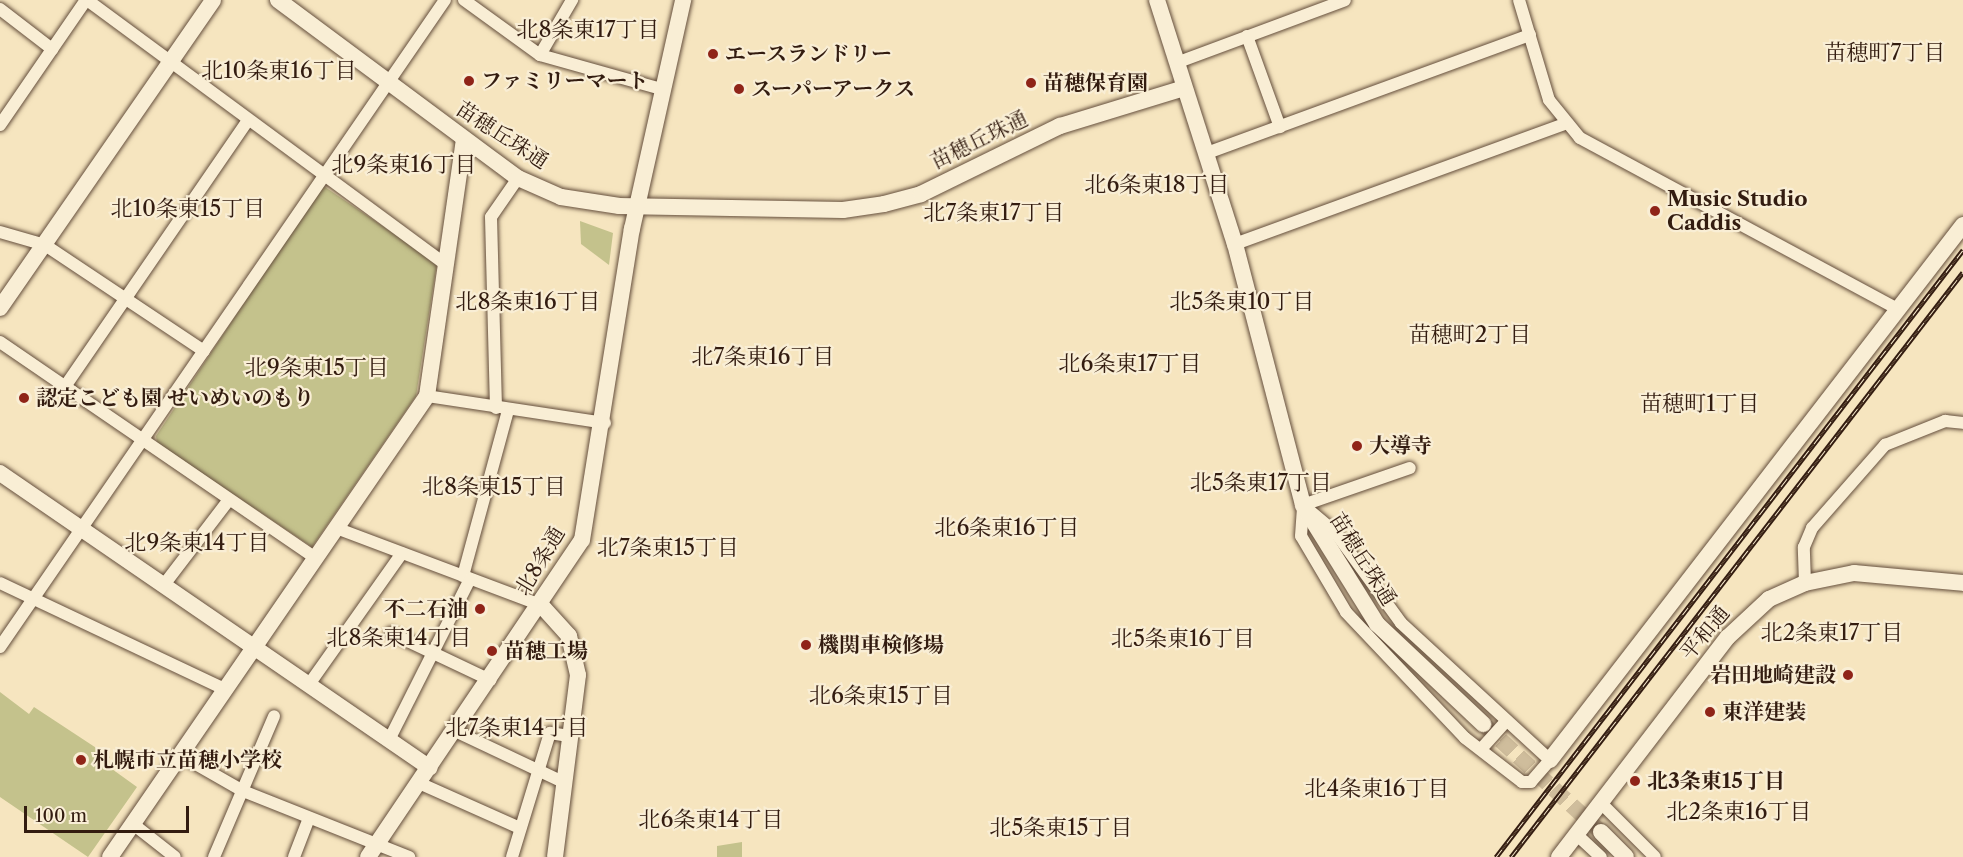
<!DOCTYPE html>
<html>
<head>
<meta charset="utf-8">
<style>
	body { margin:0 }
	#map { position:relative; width:1963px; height:857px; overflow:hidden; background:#f6e5bf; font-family:"Libre Caslon Text","Noto Serif JP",serif }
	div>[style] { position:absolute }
	.green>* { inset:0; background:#c4c28c }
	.secondary-tunnel>* { height:16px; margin-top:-8px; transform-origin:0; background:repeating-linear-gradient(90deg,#cfbd9c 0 16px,transparent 0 24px) }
	.roads { filter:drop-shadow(0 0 2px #644e3c) drop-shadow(0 0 2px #644e3c) }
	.street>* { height:12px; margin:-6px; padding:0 6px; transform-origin:6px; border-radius:6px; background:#f9eed5 }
	.secondary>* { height:16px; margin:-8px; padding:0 8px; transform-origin:8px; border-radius:8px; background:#f9eed5 }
	.rail>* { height:5px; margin-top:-2.5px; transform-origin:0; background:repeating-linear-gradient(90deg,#f9eed5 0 9px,#331c10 0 18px); box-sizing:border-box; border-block:2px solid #331c10 }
	.dots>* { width:16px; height:16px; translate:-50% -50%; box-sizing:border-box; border:3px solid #f9eed5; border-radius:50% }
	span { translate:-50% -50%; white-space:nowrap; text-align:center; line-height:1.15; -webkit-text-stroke:4.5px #f9eed5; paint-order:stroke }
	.poi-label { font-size:21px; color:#331c10; font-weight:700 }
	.left { translate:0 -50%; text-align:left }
	.right { translate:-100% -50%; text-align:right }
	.street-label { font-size:21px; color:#331c10 }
	.neighbourhood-label { font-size:22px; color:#331c10 }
	.scale { position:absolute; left:24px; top:806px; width:165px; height:27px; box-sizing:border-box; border:3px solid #331c10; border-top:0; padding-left:8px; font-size:18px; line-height:21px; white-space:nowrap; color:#331c10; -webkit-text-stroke:4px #f9eed5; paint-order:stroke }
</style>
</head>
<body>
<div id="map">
	<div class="green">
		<i style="clip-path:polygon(322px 185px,437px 263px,416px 396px,312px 547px,157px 443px,156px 436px)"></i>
		<i style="clip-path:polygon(580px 221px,613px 233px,609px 265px,581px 244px)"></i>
		<i style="clip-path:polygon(0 692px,29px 714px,34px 707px,110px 757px,105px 764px,137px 787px,88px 857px,0 797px)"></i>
		<i style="clip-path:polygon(742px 842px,742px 857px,717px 857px,717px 846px)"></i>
	</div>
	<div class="secondary-tunnel">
		<i style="left:1483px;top:724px;width:160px;rotate:42.5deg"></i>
	</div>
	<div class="roads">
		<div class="street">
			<i style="left:87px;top:0;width:445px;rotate:36.4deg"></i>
			<i style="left:464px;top:0;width:94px;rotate:35.9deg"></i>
			<i style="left:540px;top:55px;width:126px;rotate:15.7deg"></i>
			<i style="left:1519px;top:0;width:104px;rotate:73.3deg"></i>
			<i style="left:1549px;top:100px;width:49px;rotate:50.8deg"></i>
			<i style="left:1580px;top:138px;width:360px;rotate:28.3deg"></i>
			<i style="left:0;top:9px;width:66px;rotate:37.6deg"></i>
			<i style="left:1247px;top:36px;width:97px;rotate:70.1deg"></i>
			<i style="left:540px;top:55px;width:64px;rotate:-59.8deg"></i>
			<i style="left:1176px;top:63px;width:180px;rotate:-20.4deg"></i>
			<i style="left:0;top:125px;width:152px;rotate:-55.5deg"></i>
			<i style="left:1207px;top:153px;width:344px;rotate:-20.1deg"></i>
			<i style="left:0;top:232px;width:47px;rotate:16.1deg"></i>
			<i style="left:45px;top:245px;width:191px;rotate:33.7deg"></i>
			<i style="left:1235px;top:244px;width:351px;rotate:-20deg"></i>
			<i style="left:0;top:342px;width:382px;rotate:34.4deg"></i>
			<i style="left:64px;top:388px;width:325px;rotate:-55.5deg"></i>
			<i style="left:427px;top:396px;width:180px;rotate:8.6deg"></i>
			<i style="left:496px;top:408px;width:191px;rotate:-91.5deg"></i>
			<i style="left:491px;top:217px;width:47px;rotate:-55.3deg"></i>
			<i style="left:1303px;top:505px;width:42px;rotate:40.2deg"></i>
			<i style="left:1335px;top:532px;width:112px;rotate:54deg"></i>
			<i style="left:1401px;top:623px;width:202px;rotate:42.6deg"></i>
			<i style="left:1550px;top:760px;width:29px;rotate:131deg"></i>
			<i style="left:1531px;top:782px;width:9px;rotate:180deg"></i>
			<i style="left:1522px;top:782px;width:72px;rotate:-142.3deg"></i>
			<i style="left:1465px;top:738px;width:173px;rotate:-133.4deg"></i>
			<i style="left:1346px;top:612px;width:88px;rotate:-120.6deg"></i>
			<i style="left:1301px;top:536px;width:31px;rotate:-86deg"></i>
			<i style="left:1303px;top:505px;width:113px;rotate:-19.1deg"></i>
			<i style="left:336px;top:528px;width:219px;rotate:20.6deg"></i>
			<i style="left:463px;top:576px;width:172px;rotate:-74.8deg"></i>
			<i style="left:0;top:583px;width:248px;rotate:25.3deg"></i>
			<i style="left:1805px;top:583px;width:36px;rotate:-92deg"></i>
			<i style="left:1804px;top:547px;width:21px;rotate:-67deg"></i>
			<i style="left:1812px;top:528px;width:111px;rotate:-48.7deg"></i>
			<i style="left:1885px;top:445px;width:65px;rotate:-21.8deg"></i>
			<i style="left:1945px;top:421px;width:18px;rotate:6deg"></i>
			<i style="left:163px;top:586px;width:107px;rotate:-52.6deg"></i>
			<i style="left:391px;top:633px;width:110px;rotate:25.4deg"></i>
			<i style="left:0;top:647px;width:785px;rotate:-55.48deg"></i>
			<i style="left:310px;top:683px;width:159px;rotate:-54.7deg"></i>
			<i style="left:455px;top:731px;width:119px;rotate:25.3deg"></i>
			<i style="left:390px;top:738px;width:178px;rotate:-63.3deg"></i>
			<i style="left:1482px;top:748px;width:36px;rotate:-48deg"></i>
			<i style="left:180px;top:755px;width:73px;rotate:29.7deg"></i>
			<i style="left:243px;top:791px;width:179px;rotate:21.7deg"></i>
			<i style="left:419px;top:783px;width:111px;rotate:24deg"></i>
			<i style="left:1601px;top:803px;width:76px;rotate:45deg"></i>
			<i style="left:133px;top:824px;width:53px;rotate:38.2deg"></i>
			<i style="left:1576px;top:834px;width:34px;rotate:43deg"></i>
			<i style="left:214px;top:857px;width:153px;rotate:-66.9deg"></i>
			<i style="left:294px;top:857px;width:42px;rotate:-69deg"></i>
			<i style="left:512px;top:857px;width:130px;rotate:-73deg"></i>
			<i style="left:550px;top:733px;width:19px;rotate:9deg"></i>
		</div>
		<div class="secondary">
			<i style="left:278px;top:0;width:299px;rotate:36.6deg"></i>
			<i style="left:518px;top:178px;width:47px;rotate:23.8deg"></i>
			<i style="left:561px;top:197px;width:59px;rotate:8.8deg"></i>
			<i style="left:619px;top:206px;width:224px;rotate:1deg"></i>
			<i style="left:843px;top:210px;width:41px;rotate:-8.3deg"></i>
			<i style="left:884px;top:204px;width:38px;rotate:-15deg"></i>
			<i style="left:921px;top:194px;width:155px;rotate:-26.1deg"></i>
			<i style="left:1060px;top:126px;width:130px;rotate:-17deg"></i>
			<i style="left:1157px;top:0;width:256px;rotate:72.3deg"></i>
			<i style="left:1235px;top:244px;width:270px;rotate:75.4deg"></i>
			<i style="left:1303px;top:505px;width:140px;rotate:58.1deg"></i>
			<i style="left:1377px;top:624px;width:146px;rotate:43.3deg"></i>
			<i style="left:0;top:308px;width:374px;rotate:-55.3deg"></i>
			<i style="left:0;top:473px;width:521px;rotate:34.45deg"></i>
			<i style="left:541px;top:605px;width:42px;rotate:47.9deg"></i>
			<i style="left:569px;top:636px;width:40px;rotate:77deg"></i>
			<i style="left:578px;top:675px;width:183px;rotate:97.2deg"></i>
			<i style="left:1550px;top:760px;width:676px;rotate:-52.33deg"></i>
			<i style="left:1601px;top:832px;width:35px;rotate:45deg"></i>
			<i style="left:110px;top:857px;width:559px;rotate:-55.49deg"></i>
			<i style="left:427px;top:396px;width:259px;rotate:-81.8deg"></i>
			<i style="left:368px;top:857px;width:382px;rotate:-56deg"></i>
			<i style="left:582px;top:540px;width:315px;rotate:-80.9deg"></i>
			<i style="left:632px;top:229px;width:235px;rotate:-77.4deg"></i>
			<i style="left:1559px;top:857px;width:277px;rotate:-52.5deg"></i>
			<i style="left:1728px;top:637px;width:56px;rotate:-42.8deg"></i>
			<i style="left:1769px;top:599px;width:39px;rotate:-24deg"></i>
			<i style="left:1805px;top:583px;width:50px;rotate:-11.5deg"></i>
			<i style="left:1854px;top:573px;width:109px;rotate:5.2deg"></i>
		</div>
	</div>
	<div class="rail">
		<i style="left:1496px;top:857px;width:766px;rotate:-52.43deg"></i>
		<i style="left:1511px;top:857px;width:739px;rotate:-52.31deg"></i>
	</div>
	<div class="dots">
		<i style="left:713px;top:54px;background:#8f2418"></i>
		<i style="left:469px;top:81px;background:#8f2418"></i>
		<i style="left:1031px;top:83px;background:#8f2418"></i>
		<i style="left:739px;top:89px;background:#8f2418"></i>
		<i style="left:1655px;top:211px;background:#8f2418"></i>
		<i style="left:24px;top:398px;background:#8f2418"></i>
		<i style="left:1357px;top:446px;background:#8f2418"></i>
		<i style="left:480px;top:609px;background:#8f2418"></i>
		<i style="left:806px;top:645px;background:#8f2418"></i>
		<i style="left:492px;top:651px;background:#8f2418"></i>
		<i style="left:1848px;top:675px;background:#8f2418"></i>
		<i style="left:1710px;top:712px;background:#8f2418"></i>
		<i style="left:81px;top:760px;background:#8f2418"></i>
		<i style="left:1635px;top:781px;background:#8f2418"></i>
	</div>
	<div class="poi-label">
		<span class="left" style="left:725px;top:54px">エースランドリー</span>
		<span class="left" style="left:481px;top:81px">ファミリーマート</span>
		<span class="left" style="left:1043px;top:83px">苗穂保育園</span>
		<span class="left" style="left:751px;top:89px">スーパーアークス</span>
		<span class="left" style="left:1667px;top:211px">Music Studio<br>Caddis</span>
		<span class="left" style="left:36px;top:398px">認定こども園 せいめいのもり</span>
		<span class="left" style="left:1369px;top:446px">大導寺</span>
		<span class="right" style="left:468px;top:609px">不二石油</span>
		<span class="left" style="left:818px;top:645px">機関車検修場</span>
		<span class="left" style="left:504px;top:651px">苗穂工場</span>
		<span class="right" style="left:1836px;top:675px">岩田地崎建設</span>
		<span class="left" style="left:1722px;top:712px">東洋建装</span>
		<span class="left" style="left:93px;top:760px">札幌市立苗穂小学校</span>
		<span class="left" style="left:1647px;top:781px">北3条東15丁目</span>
	</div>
	<div class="street-label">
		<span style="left:502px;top:135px;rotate:33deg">苗穂丘珠通</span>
		<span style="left:979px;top:140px;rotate:-26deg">苗穂丘珠通</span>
		<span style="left:1363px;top:559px;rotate:58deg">苗穂丘珠通</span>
		<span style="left:540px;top:561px;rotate:-59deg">北8条通</span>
		<span style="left:1705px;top:633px;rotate:-50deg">平和通</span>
	</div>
	<div class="neighbourhood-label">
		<span style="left:588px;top:30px">北8条東17丁目</span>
		<span style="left:1885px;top:53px">苗穂町7丁目</span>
		<span style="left:279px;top:71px">北10条東16丁目</span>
		<span style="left:404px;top:165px">北9条東16丁目</span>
		<span style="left:1157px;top:185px">北6条東18丁目</span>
		<span style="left:188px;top:209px">北10条東15丁目</span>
		<span style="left:994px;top:213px">北7条東17丁目</span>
		<span style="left:528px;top:302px">北8条東16丁目</span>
		<span style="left:1242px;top:302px">北5条東10丁目</span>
		<span style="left:1470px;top:335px">苗穂町2丁目</span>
		<span style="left:763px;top:357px">北7条東16丁目</span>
		<span style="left:1130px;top:364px">北6条東17丁目</span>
		<span style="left:317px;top:368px">北9条東15丁目</span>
		<span style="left:1700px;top:404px">苗穂町1丁目</span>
		<span style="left:1261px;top:483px">北5条東17丁目</span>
		<span style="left:494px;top:487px">北8条東15丁目</span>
		<span style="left:1007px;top:528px">北6条東16丁目</span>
		<span style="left:197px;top:543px">北9条東14丁目</span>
		<span style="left:668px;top:548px">北7条東15丁目</span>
		<span style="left:1832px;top:633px">北2条東17丁目</span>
		<span style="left:399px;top:638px">北8条東14丁目</span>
		<span style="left:1183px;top:639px">北5条東16丁目</span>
		<span style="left:881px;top:696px">北6条東15丁目</span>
		<span style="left:517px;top:728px">北7条東14丁目</span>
		<span style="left:1377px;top:789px">北4条東16丁目</span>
		<span style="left:1739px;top:812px">北2条東16丁目</span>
		<span style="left:711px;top:820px">北6条東14丁目</span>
		<span style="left:1061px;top:828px">北5条東15丁目</span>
	</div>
	<div class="scale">100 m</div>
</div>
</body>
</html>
